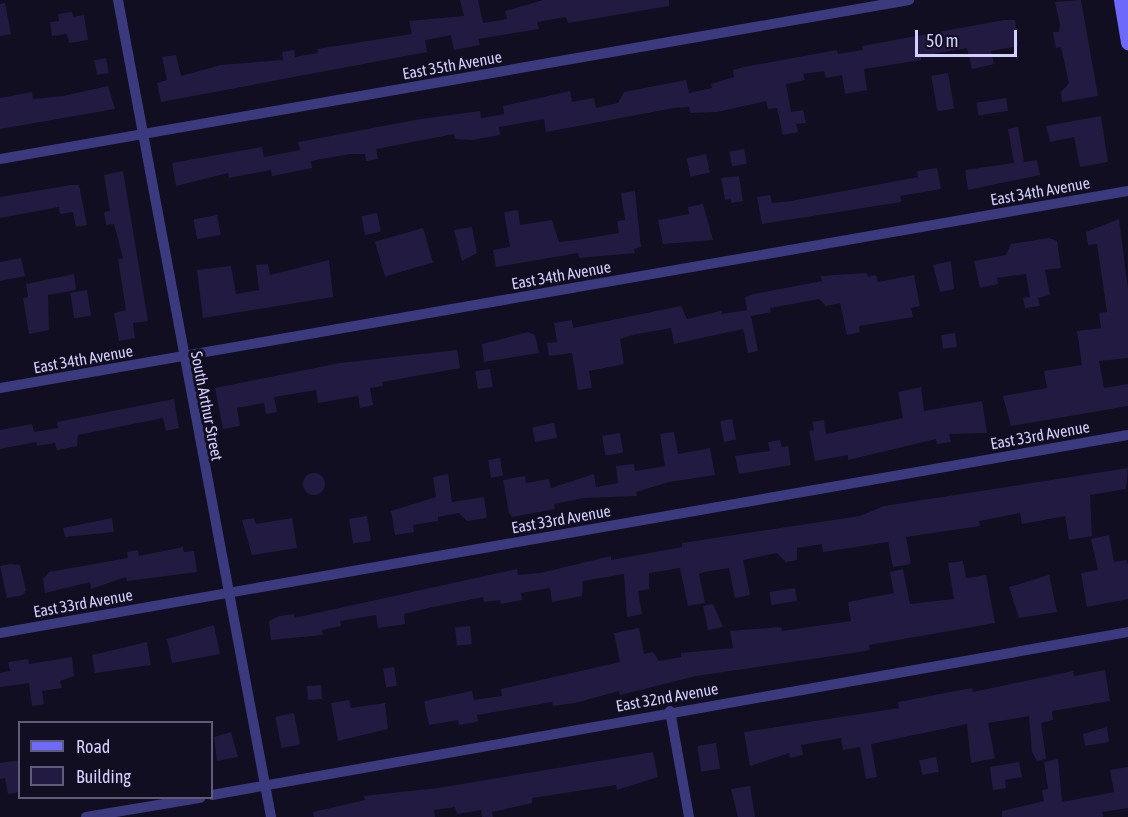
<!DOCTYPE html>
<html>
<head>
<meta charset="utf-8">
<style>
	body { margin:0 }
	#map { position:relative; width:1128px; height:817px; overflow:hidden; background:#110e21; font-family:"Asap Condensed",sans-serif }
	div>[style] { position:absolute }
	.building>* { inset:0; background:#221a41; transform-origin:0 0 }
	.round { border-radius:50% }
	.minor>* { height:10px; margin:-5px; padding:0 5px; transform-origin:5px; border-radius:5px; background:#3c3a7f }
	.secondary>* { height:15px; margin:-7.5px; padding:0 7.5px; transform-origin:7.5px; border-radius:7.5px; background:#6c69fb }
	span { translate:-50% -50%; white-space:nowrap; text-align:center; line-height:1.15; -webkit-text-stroke:6px #110e21; paint-order:stroke }
	.street-label { font-size:16px; color:#d4cffe }
	.legend { position:absolute; left:18px; top:721px; width:195px; height:78px; box-sizing:border-box; background:#110e21; border:2px solid #5f5b79; margin:0; padding:8px 10px; list-style:none; font-size:18px; color:#d4cffe }
	.legend li { display:flex; align-items:center; gap:12px; height:30px }
	.legend b { width:30px; border:2px solid #5f5b79 }
	.scale { position:absolute; left:915px; top:30px; width:102px; height:27px; box-sizing:border-box; border:3px solid #d4cffe; border-top:0; padding-left:8px; font-size:18px; line-height:21px; white-space:nowrap; color:#d4cffe; -webkit-text-stroke:4px #110e21; paint-order:stroke }
</style>
</head>
<body>
<div id="map">
	<div class="building">
		<i style="clip-path:polygon(460px 0,478px 0,483px 23px,507px 19px,505px 11px,543px 0,669px 0,669px 6px,568px 23px,566px 17px,537px 22px,539px 29px,478px 39px,480px 45px,454px 50px,451px 35px,425px 40px,427px 52px,161px 102px,157px 83px,167px 80px,162px 57px,176px 55px,181px 76px,221px 65px,283px 60px,282px 52px,294px 50px,295px 57px,318px 53px,317px 49px,412px 34px,409px 21px,464px 16px)"></i>
		<i style="clip-path:polygon(1081px 0,1098px 96px,1062px 102px,1061px 92px,1069px 83px,1061px 47px,1056px 48px,1053px 32px,1059px 32px,1060px 25px,1055px 2px)"></i>
		<i style="clip-path:polygon(5px 3px,11px 34px,0 36px,0 4px)"></i>
		<i style="clip-path:polygon(72px 12px,73px 17px,84px 15px,88px 40px,69px 43px,67px 34px,52px 36px,50px 22px,59px 21px,58px 14px)"></i>
		<i style="clip-path:polygon(1004px 20px,1015px 20px,1018px 46px,991px 51px,994px 64px,972px 69px,967px 48px,921px 56px,921px 60px,864px 69px,867px 90px,845px 94px,842px 75px,826px 78px,824px 71px,803px 74px,805px 80px,786px 84px,791px 112px,803px 110px,806px 123px,796px 124px,798px 132px,783px 135px,777px 108px,768px 109px,766px 101px,717px 112px,690px 113px,689px 107px,674px 108px,546px 132px,544px 119px,499px 127px,500px 135px,472px 140px,455px 139px,454px 134px,376px 149px,378px 159px,366px 161px,365px 154px,350px 154px,311px 161px,312px 168px,272px 176px,271px 170px,229px 178px,228px 173px,176px 186px,172px 163px,262px 147px,264px 157px,300px 150px,298px 142px,421px 119px,480px 111px,481px 118px,504px 114px,503px 106px,570px 91px,572px 102px,594px 98px,596px 108px,618px 103px,624px 92px,686px 80px,689px 93px,712px 88px,711px 84px,734px 77px,733px 70px,744px 67px,837px 50px,838px 54px,863px 50px,862px 46px)"></i>
		<i style="left:106px;top:58px;width:15px;height:12px;rotate:79deg"></i>
		<i style="left:948px;top:73px;width:36px;height:17px;rotate:80deg"></i>
		<i style="clip-path:polygon(108px 86px,115px 109px,0 129px,0 98px,32px 92px,33px 99px,63px 96px)"></i>
		<i style="left:1006px;top:98px;width:13px;height:30px;rotate:81deg"></i>
		<i style="clip-path:polygon(1101px 116px,1108px 162px,1080px 167px,1074px 137px,1050px 142px,1046px 126px)"></i>
		<i style="clip-path:polygon(1018px 127px,1024px 162px,1037px 160px,1040px 175px,968px 190px,965px 170px,1014px 163px,1008px 129px)"></i>
		<i style="left:744px;top:149px;width:15px;height:15px;rotate:79deg"></i>
		<i style="left:706px;top:154px;width:19px;height:20px;rotate:78deg"></i>
		<i style="clip-path:polygon(937px 168px,941px 189px,900px 196px,901px 202px,762px 224px,757px 197px,770px 195px,772px 203px,791px 201px,918px 177px,917px 171px)"></i>
		<i style="clip-path:polygon(123px 171px,148px 321px,133px 323px,135px 338px,119px 341px,114px 313px,126px 310px,118px 259px,123px 258px,114px 224px,106px 225px,104px 212px,110px 211px,104px 175px)"></i>
		<i style="clip-path:polygon(739px 176px,743px 201px,731px 203px,731px 199px,725px 200px,721px 178px)"></i>
		<i style="clip-path:polygon(70px 185px,79px 185px,87px 225px,76px 227px,73px 212px,60px 214px,59px 207px,0 218px,0 197px)"></i>
		<i style="clip-path:polygon(635px 191px,641px 247px,634px 249px,635px 253px,579px 258px,578px 253px,496px 267px,493px 250px,510px 247px,504px 212px,518px 210px,520px 225px,552px 220px,559px 242px,577px 240px,619px 233px,617px 221px,625px 220px,621px 193px)"></i>
		<i style="clip-path:polygon(703px 204px,713px 240px,663px 244px,658px 220px,689px 214px,688px 207px)"></i>
		<i style="left:377px;top:213px;width:19px;height:16px;rotate:78deg"></i>
		<i style="left:217px;top:215px;width:20px;height:24px;rotate:79deg"></i>
		<i style="clip-path:polygon(1119px 219px,1128px 289px,1128px 358px,1099px 361px,1104px 388px,1128px 384px,1128px 406px,1011px 426px,1003px 396px,1047px 388px,1044px 371px,1082px 365px,1077px 331px,1101px 328px,1099px 313px,1107px 312px,1097px 244px,1088px 245px,1086px 232px)"></i>
		<i style="clip-path:polygon(472px 227px,477px 253px,462px 261px,454px 230px)"></i>
		<i style="left:423px;top:228px;width:36px;height:50px;rotate:74deg"></i>
		<i style="clip-path:polygon(1049px 238px,1057px 241px,1061px 268px,1045px 270px,1050px 295px,1038px 298px,1040px 306px,1025px 308px,1023px 298px,1030px 297px,1026px 274px,997px 278px,998px 284px,980px 288px,974px 261px,1006px 255px,1011px 244px)"></i>
		<i style="clip-path:polygon(21px 258px,25px 276px,0 281px,0 262px)"></i>
		<i style="clip-path:polygon(329px 260px,333px 297px,203px 318px,197px 270px,231px 266px,236px 294px,259px 290px,256px 265px,268px 264px,270px 275px)"></i>
		<i style="clip-path:polygon(951px 261px,954px 289px,940px 292px,933px 265px)"></i>
		<i style="clip-path:polygon(867px 273px,868px 277px,876px 275px,878px 282px,914px 275px,920px 306px,911px 308px,913px 317px,859px 326px,860px 332px,847px 335px,840px 303px,826px 306px,819px 299px,770px 308px,771px 312px,751px 316px,758px 351px,748px 353px,743px 329px,674px 344px,671px 328px,637px 334px,620px 339px,624px 364px,589px 371px,592px 388px,578px 390px,572px 353px,549px 356px,547px 343px,557px 342px,554px 323px,572px 320px,573px 328px,681px 306px,687px 319px,721px 311px,722px 314px,747px 310px,745px 297px,754px 294px,822px 281px,821px 276px)"></i>
		<i style="clip-path:polygon(74px 274px,76px 290px,48px 295px,49px 330px,29px 334px,23px 298px,28px 297px,26px 284px)"></i>
		<i style="left:87px;top:290px;width:26px;height:17px;rotate:81deg"></i>
		<i style="clip-path:polygon(528px 332px,535px 335px,539px 353px,484px 362px,482px 344px)"></i>
		<i style="left:955px;top:333px;width:14px;height:14px;rotate:82deg"></i>
		<i style="clip-path:polygon(457px 350px,460px 368px,382px 382px,383px 386px,370px 388px,373px 405px,360px 408px,358px 396px,318px 403px,316px 390px,274px 397px,277px 412px,266px 414px,264px 403px,237px 408px,240px 426px,223px 429px,215px 388px,340px 363px)"></i>
		<i style="left:490px;top:369px;width:18px;height:15px;rotate:81deg"></i>
		<i style="clip-path:polygon(921px 387px,924px 411px,982px 401px,987px 433px,949px 434px,951px 442px,937px 444px,936px 439px,848px 460px,848px 455px,815px 461px,809px 431px,814px 430px,812px 422px,824px 420px,826px 434px,903px 418px,898px 392px)"></i>
		<i style="clip-path:polygon(174px 399px,179px 428px,166px 431px,163px 418px,78px 435px,77px 446px,63px 449px,57px 450px,55px 443px,37px 446px,36px 442px,0 449px,0 430px,32px 424px,34px 432px,58px 428px,57px 422px)"></i>
		<i style="left:732px;top:419px;width:21px;height:12px;rotate:79deg"></i>
		<i style="left:554px;top:423px;width:15px;height:22px;rotate:79deg"></i>
		<i style="clip-path:polygon(674px 432px,678px 454px,710px 448px,715px 475px,669px 482px,636px 492px,637px 496px,584px 498px,554px 504px,555px 509px,512px 517px,509px 513px,503px 480px,525px 476px,526px 483px,549px 479px,551px 488px,594px 474px,596px 487px,618px 483px,616px 466px,634px 464px,635px 471px,665px 466px,660px 434px)"></i>
		<i style="left:620px;top:433px;width:20px;height:18px;rotate:81deg"></i>
		<i style="clip-path:polygon(780px 440px,782px 447px,788px 446px,791px 465px,739px 474px,735px 456px,770px 451px,768px 442px)"></i>
		<i style="left:500px;top:458px;width:18px;height:12px;rotate:81deg"></i>
		<i style="clip-path:polygon(1128px 468px,1126px 489px,1090px 495px,1092px 536px,1069px 540px,1065px 516px,1022px 524px,1020px 513px,979px 521px,980px 526px,906px 537px,911px 564px,893px 567px,888px 542px,823px 552px,822px 544px,797px 548px,797px 560px,786px 562px,777px 553px,743px 560px,750px 595px,735px 598px,729px 568px,704px 572px,699px 574px,705px 603px,688px 606px,680px 568px,649px 573px,649px 589px,638px 591px,642px 614px,627px 617px,624px 574px,583px 581px,582px 596px,552px 602px,550px 588px,521px 593px,522px 600px,501px 604px,500px 600px,484px 602px,483px 597px,428px 608px,404px 614px,405px 624px,378px 628px,376px 615px,340px 621px,341px 626px,322px 630px,323px 635px,271px 640px,269px 621px,279px 616px,294px 614px,294px 618px,517px 569px,518px 575px,540px 573px,611px 556px,611px 560px,682px 547px,682px 543px,860px 516px,884px 506px)"></i>
		<i class="round" style="left:303px;top:473px;width:22px;height:22px"></i>
		<i style="clip-path:polygon(448px 474px,452px 502px,484px 497px,487px 518px,467px 521px,459px 513px,438px 517px,438px 521px,413px 525px,414px 532px,395px 535px,391px 511px,436px 497px,433px 477px)"></i>
		<i style="left:367px;top:516px;width:25px;height:18px;rotate:81deg"></i>
		<i style="clip-path:polygon(112px 518px,114px 532px,65px 537px,63px 528px)"></i>
		<i style="clip-path:polygon(254px 518px,256px 524px,292px 518px,297px 548px,252px 555px,242px 520px)"></i>
		<i style="clip-path:polygon(1109px 535px,1114px 562px,1126px 560px,1128px 564px,1128px 599px,1087px 607px,1081px 573px,1098px 570px,1091px 539px)"></i>
		<i style="clip-path:polygon(183px 547px,184px 552px,194px 551px,197px 572px,127px 581px,126px 577px,91px 589px,90px 582px,45px 593px,43px 579px,49px 572px,128px 558px,127px 552px,138px 550px,139px 556px)"></i>
		<i style="clip-path:polygon(963px 561px,966px 578px,986px 575px,995px 623px,869px 645px,870px 650px,860px 652px,696px 676px,620px 695px,619px 691px,575px 703px,553px 706px,552px 702px,477px 715px,478px 721px,470px 723px,459px 725px,458px 720px,429px 725px,424px 701px,472px 691px,474px 700px,502px 696px,501px 689px,620px 662px,614px 633px,639px 628px,644px 654px,653px 652px,659px 661px,681px 657px,681px 653px,733px 648px,730px 631px,781px 627px,782px 631px,851px 621px,848px 602px,894px 593px,890px 572px,903px 569px,910px 604px,954px 599px,948px 563px)"></i>
		<i style="clip-path:polygon(10px 564px,20px 565px,26px 590px,23px 595px,7px 598px,0 566px)"></i>
		<i style="clip-path:polygon(1049px 575px,1057px 612px,1019px 618px,1009px 587px)"></i>
		<i style="left:795px;top:588px;width:13px;height:26px;rotate:81deg"></i>
		<i style="clip-path:polygon(713px 604px,723px 627px,708px 630px,703px 606px)"></i>
		<i style="clip-path:polygon(214px 625px,220px 654px,172px 663px,167px 639px)"></i>
		<i style="left:470px;top:626px;width:18px;height:15px;rotate:84deg"></i>
		<i style="clip-path:polygon(147px 642px,151px 665px,95px 673px,92px 655px)"></i>
		<i style="clip-path:polygon(72px 657px,74px 676px,60px 681px,62px 688px,42px 691px,44px 704px,32px 706px,29px 683px,0 687px,0 673px,10px 671px,8px 662px,28px 659px,29px 664px)"></i>
		<i style="left:394px;top:667px;width:19px;height:11px;rotate:81deg"></i>
		<i style="clip-path:polygon(1105px 670px,1110px 701px,1052px 711px,1053px 720px,1041px 723px,1046px 759px,1037px 761px,1032px 752px,1029px 716px,988px 723px,995px 758px,971px 763px,967px 724px,871px 744px,877px 777px,866px 779px,860px 747px,843px 750px,841px 738px,801px 745px,803px 755px,790px 758px,789px 753px,750px 766px,744px 732px,899px 708px,898px 702px,972px 688px,973px 692px,1073px 671px,1074px 676px)"></i>
		<i style="left:321px;top:685px;width:14px;height:14px;rotate:86deg"></i>
		<i style="clip-path:polygon(349px 700px,351px 708px,385px 703px,388px 729px,338px 741px,331px 703px)"></i>
		<i style="left:294px;top:713px;width:32px;height:19px;rotate:79deg"></i>
		<i style="clip-path:polygon(1107px 727px,1109px 742px,1085px 746px,1083px 734px)"></i>
		<i style="clip-path:polygon(231px 732px,238px 757px,217px 761px,214px 737px)"></i>
		<i style="left:716px;top:743px;width:26px;height:19px;rotate:81deg"></i>
		<i style="clip-path:polygon(653px 752px,658px 777px,617px 790px,616px 785px,532px 798px,532px 803px,492px 812px,493px 817px,482px 817px,481px 810px,457px 814px,455px 807px,434px 810px,435px 817px,314px 817px,313px 812px,365px 800px,364px 796px,438px 788px)"></i>
		<i style="left:936px;top:757px;width:15px;height:17px;rotate:79deg"></i>
		<i style="clip-path:polygon(1058px 759px,1062px 802px,1114px 792px,1110px 770px,1128px 767px,1128px 808px,1102px 812px,1103px 817px,1002px 817px,1002px 811px,1044px 801px,1042px 790px,1048px 789px,1044px 762px)"></i>
		<i style="clip-path:polygon(20px 760px,20px 792px,8px 794px,5px 778px,0 779px,0 763px)"></i>
		<i style="clip-path:polygon(1019px 762px,1022px 777px,1005px 780px,1006px 788px,993px 790px,990px 767px)"></i>
		<i style="clip-path:polygon(750px 786px,755px 817px,738px 817px,731px 789px)"></i>
	</div>
	<div class="minor">
		<i style="left:118px;top:0;width:831px;rotate:79.39deg"></i>
		<i style="left:0;top:159px;width:923px;rotate:-9.92deg"></i>
		<i style="left:0;top:388px;width:1145px;rotate:-9.91deg"></i>
		<i style="left:0;top:633px;width:1145px;rotate:-9.96deg"></i>
		<i style="left:670px;top:711px;width:108px;rotate:79.8deg"></i>
		<i style="left:212px;top:795px;width:930px;rotate:-10.09deg"></i>
		<i style="left:86px;top:817px;width:116px;rotate:-9.5deg"></i>
	</div>
	<div class="secondary">
		<i style="left:1121px;top:0;width:43px;rotate:80.5deg"></i>
	</div>
	<div class="street-label">
		<span style="left:452px;top:65px;rotate:-10deg">East 35th Avenue</span>
		<span style="left:1040px;top:191px;rotate:-10deg">East 34th Avenue</span>
		<span style="left:561px;top:275px;rotate:-10deg">East 34th Avenue</span>
		<span style="left:83px;top:359px;rotate:-10deg">East 34th Avenue</span>
		<span style="left:207px;top:406px;rotate:79deg">South Arthur Street</span>
		<span style="left:1040px;top:435px;rotate:-10deg">East 33rd Avenue</span>
		<span style="left:561px;top:519px;rotate:-10deg">East 33rd Avenue</span>
		<span style="left:83px;top:603px;rotate:-10deg">East 33rd Avenue</span>
		<span style="left:667px;top:697px;rotate:-10deg">East 32nd Avenue</span>
	</div>
	<ul class="legend">
	<li><b style="height:8px;background:#6c69fb"></b>Road</li>
	<li><b style="height:16px;background:#221a41"></b>Building</li>
	</ul>
	<div class="scale">50 m</div>
</div>
</body>
</html>
